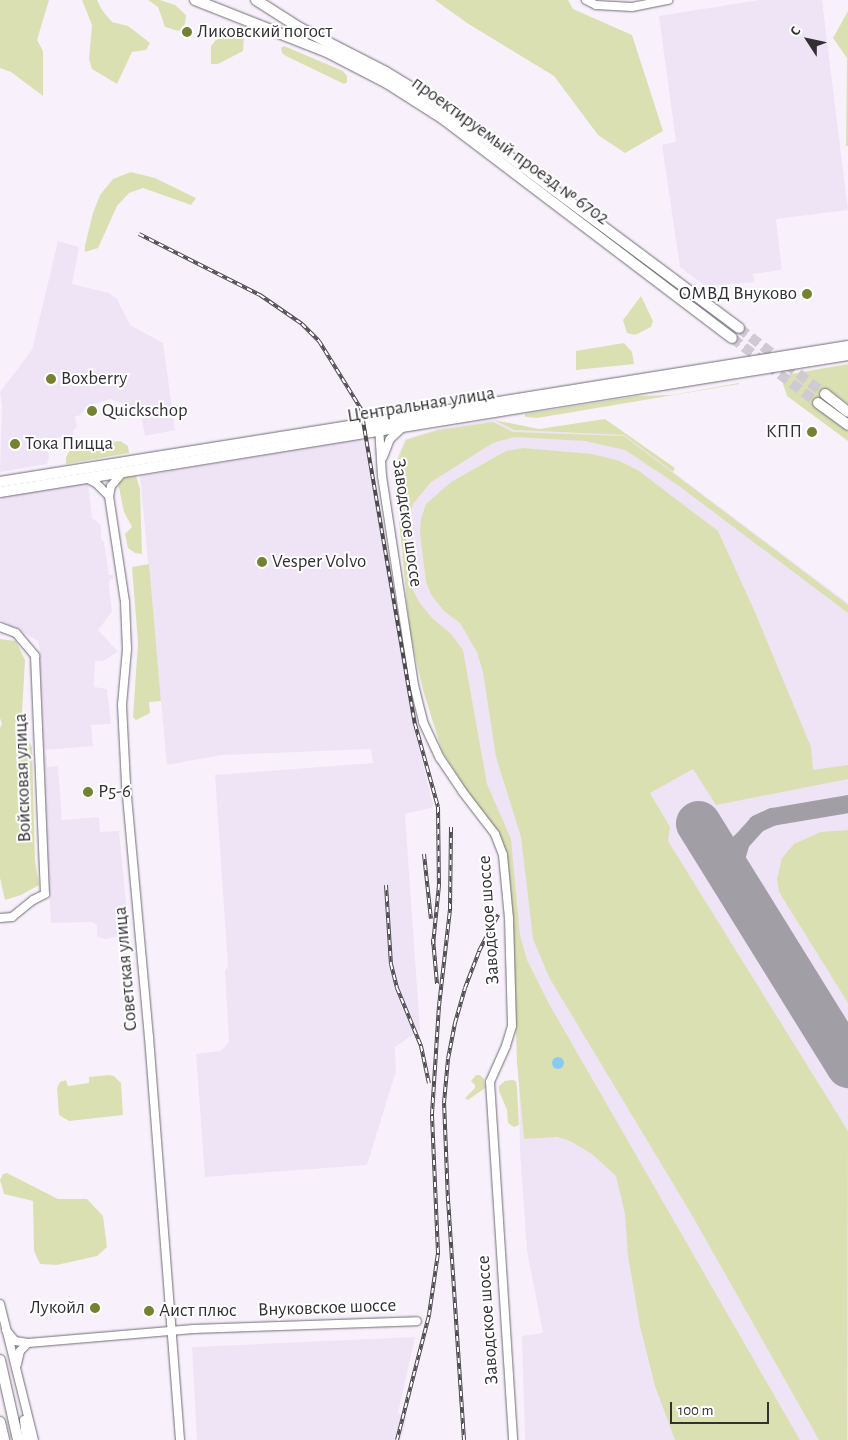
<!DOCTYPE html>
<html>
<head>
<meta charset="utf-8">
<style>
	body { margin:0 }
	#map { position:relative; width:848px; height:1440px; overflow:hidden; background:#f8f1fc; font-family:"Alegreya Sans",sans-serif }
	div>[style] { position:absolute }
	.built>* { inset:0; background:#efe4f6 }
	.green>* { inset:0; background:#dbe0b3 }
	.water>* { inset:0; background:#87ccf0 }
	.round { border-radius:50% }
	.taxiway>* { height:18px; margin:-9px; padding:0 9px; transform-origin:9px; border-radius:9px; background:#a29ea6 }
	.runway>* { height:45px; margin:-22.5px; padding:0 22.5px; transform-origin:22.5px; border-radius:22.5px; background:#a29ea6 }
	.major-tunnel>* { height:10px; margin-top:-5px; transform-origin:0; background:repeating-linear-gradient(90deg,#d0cad4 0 10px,transparent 0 15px) }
	.roads { filter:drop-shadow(0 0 1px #706b75) drop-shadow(0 0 1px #706b75) }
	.minor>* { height:8px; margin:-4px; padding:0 4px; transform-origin:4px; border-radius:4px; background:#fff }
	.major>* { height:10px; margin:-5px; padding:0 5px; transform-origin:5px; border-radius:5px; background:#fff }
	.rail>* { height:4px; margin-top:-2px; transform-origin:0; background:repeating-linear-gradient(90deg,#fff 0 5.5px,#4d4b50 0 11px); box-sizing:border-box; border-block:1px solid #4d4b50 }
	.dots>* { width:14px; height:14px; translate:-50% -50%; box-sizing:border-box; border:2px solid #fff; border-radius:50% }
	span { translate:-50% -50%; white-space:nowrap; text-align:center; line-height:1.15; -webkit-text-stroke:4px #fff; paint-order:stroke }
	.poi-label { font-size:19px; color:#323034 }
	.left { translate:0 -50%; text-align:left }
	.right { translate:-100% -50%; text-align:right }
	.street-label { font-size:19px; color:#323034 }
	.north { position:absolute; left:783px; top:15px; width:50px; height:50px; -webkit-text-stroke:4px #fff; paint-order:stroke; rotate:305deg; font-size:14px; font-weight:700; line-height:20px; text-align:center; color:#323034 }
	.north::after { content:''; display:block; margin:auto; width:18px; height:22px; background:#323034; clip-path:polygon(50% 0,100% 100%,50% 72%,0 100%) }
	.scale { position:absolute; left:670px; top:1402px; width:99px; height:22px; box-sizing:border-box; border:2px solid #323034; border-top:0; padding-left:6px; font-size:15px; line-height:18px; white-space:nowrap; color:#323034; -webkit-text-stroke:4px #fff; paint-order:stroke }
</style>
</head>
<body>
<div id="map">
	<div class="built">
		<i style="clip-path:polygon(759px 0,822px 0,848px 210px,776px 219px,782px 270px,753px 274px,754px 282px,705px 286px,680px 267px,662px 145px,676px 142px,659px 16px)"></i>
		<i style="clip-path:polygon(58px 241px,79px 247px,72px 284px,109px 293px,117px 299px,130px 325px,163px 343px,175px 430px,145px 436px,140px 410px,111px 399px,87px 406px,80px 415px,75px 417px,77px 427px,73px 431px,73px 436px,46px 439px,49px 458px,47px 464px,0 472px,2px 406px,0 392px,32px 350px)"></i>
		<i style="clip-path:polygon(494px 420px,514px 430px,624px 435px,848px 603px,848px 1440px,525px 1440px,522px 1336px,543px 1333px,527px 1251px,520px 1152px,518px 1022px,508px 841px,416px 634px,393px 468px,405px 439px,438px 429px)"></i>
		<i style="clip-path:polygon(361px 439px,362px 443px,365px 443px,412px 720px,433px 805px,431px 808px,405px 814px,420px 1030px,395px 1047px,396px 1071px,367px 1165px,205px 1177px,196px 1054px,221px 1051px,229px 1042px,225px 971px,228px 966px,215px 775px,373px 763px,371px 749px,222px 755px,167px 765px,140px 476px)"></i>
		<i style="clip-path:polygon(88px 483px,92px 518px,101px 525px,101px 539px,104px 542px,109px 575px,113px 575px,113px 579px,110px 579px,109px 585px,112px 612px,98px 630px,118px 652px,103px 661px,95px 661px,94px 687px,107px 689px,111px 724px,91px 725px,93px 746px,46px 750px,47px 767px,58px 766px,62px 820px,99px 817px,100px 832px,119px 831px,129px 934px,106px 939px,97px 937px,97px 925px,92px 922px,51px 923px,39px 729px,37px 667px,40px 650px,38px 641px,0 620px,0 497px)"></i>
		<i style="clip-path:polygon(415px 1337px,398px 1413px,407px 1417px,401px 1440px,197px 1440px,192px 1347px)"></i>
	</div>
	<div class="green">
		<i style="clip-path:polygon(0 0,49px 0,37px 40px,43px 51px,43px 96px,11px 72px,0 68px)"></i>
		<i style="clip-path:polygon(82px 0,97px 0,102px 10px,112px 22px,128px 26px,150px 43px,146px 50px,132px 52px,117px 84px,92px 69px,89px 59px,92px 25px)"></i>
		<i style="clip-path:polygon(148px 0,160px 0,175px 5px,186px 15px,185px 24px,179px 31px,165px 27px,158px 7px)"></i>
		<i style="clip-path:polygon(435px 0,568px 0,573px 9px,632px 35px,663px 131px,625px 153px,598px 135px,554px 76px,467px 23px)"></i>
		<i style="clip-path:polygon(848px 11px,848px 146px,846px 146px,847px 58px,833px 38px)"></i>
		<i style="clip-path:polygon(237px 31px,244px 35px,243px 51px,218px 64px,211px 64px,211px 46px,216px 40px)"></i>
		<i style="clip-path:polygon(284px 46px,343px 71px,347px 76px,347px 82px,344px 84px,286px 56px,282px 53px,281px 48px)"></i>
		<i style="clip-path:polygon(131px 172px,155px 178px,196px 198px,191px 205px,143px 188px,129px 193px,117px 206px,98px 248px,85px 252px,85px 245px,93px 213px,100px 195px,113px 179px)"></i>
		<i style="clip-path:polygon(641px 296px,653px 321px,651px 327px,635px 335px,627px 333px,623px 320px)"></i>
		<i style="clip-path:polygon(624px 343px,632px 352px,634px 364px,576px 370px,576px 351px)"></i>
		<i style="clip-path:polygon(848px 364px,848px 404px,828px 389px,816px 406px,848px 431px,848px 441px,787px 396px,783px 384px,786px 376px,791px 374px)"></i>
		<i style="clip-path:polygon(739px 383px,739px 384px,579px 411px,537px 418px,525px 417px,525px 414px,637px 396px,672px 395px)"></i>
		<i style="clip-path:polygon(605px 419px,675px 468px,673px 472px,624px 435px,514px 430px,494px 420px,539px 429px)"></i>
		<i style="clip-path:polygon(493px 422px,513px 432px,624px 436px,848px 605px,848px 613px,679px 486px,625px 450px,585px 441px,514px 437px,493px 443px,431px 482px,413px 504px,405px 527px,412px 588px,419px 602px,433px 619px,451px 634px,463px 650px,487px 784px,511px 839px,520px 935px,527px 960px,548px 1002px,800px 1440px,675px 1440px,655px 1386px,640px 1326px,628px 1256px,625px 1214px,616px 1176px,592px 1154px,570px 1141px,557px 1137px,524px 1139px,517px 1063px,512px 921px,504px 849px,442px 751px,423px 690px,410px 633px,394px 469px,406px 440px,438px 430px)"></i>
		<i style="clip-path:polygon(120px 441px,128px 446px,129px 453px,66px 464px,66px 457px,70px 450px,77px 447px)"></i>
		<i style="clip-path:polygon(523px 448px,592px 454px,620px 461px,639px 471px,718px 531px,755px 612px,811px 747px,813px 770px,848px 765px,848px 779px,716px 805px,693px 769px,650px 793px,670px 827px,668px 841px,848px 1131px,847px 1440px,819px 1440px,689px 1210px,550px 979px,533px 939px,521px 837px,496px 757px,483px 672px,477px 652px,460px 623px,444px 611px,432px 596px,426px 582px,420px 534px,421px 519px,426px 504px,451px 482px,506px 451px)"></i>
		<i style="clip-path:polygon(136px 476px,140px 489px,142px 554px,135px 553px,128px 548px,125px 534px,132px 527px,124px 512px,118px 483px,126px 477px)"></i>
		<i style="clip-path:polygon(149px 564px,161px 701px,149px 702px,150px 713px,136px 720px,133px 717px,138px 643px,132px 567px)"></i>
		<i style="clip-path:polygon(0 639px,16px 641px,25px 660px,21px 730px,32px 747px,35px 861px,39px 885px,21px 895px,5px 900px,0 878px,0 728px,2px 724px,0 718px)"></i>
		<i style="clip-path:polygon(848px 830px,848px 1003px,779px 892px,777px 879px,782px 858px,794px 844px,821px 832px)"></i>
		<i style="clip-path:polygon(109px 1075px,114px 1076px,121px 1083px,123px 1115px,69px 1121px,59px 1115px,57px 1088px,60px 1082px,66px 1080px,68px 1086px,89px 1083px,89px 1077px)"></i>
		<i style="clip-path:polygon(476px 1075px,480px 1075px,484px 1079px,485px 1088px,468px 1100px,465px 1098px,475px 1088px,475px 1085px,471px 1081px)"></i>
		<i style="clip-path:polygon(512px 1080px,516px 1081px,517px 1087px,519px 1125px,514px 1127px,508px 1123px,507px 1110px,499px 1091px,499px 1086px,505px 1081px)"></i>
		<i style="clip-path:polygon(7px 1173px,58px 1199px,87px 1199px,103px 1216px,107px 1247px,97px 1256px,57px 1265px,40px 1264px,34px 1251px,33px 1201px,4px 1194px,0 1180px,3px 1174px)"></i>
	</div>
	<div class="water">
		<i class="round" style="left:552px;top:1057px;width:12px;height:12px"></i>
	</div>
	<div class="taxiway">
		<i style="left:742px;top:893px;width:20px;rotate:-108deg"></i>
		<i style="left:736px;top:874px;width:15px;rotate:-90deg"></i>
		<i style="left:736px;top:859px;width:18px;rotate:-74deg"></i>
		<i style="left:741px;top:842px;width:24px;rotate:-48deg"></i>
		<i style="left:757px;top:824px;width:17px;rotate:-25deg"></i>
		<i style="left:772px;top:817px;width:77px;rotate:-9.7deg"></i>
	</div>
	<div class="runway">
		<i style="left:698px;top:823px;width:285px;rotate:58.2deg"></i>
	</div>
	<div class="major-tunnel">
		<i style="left:739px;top:328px;width:108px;rotate:37.5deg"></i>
		<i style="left:732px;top:338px;width:108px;rotate:37.1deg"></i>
	</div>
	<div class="roads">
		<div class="minor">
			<i style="left:586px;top:0;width:11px;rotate:27deg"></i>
			<i style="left:596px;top:5px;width:36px;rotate:3deg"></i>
			<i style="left:632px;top:7px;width:37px;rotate:-11deg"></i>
			<i style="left:379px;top:426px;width:50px;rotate:86.6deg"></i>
			<i style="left:382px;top:476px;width:211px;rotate:81.3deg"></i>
			<i style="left:414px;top:685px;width:38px;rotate:76deg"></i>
			<i style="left:423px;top:722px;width:40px;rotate:65deg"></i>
			<i style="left:440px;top:758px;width:40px;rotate:56deg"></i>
			<i style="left:462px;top:791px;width:54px;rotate:52.5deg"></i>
			<i style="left:495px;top:834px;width:22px;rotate:69deg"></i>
			<i style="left:503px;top:855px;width:63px;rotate:84.6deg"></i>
			<i style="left:509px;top:918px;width:108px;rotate:88.4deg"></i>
			<i style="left:512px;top:1026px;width:21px;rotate:107deg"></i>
			<i style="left:506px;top:1046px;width:39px;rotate:114deg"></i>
			<i style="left:490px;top:1082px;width:359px;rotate:86.3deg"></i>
			<i style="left:383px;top:457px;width:19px;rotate:-69deg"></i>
			<i style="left:390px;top:439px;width:16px;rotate:-43deg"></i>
			<i style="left:122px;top:473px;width:17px;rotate:130deg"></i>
			<i style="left:111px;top:486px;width:10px;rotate:101deg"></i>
			<i style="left:109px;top:496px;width:107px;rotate:81.4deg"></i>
			<i style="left:125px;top:602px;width:47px;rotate:87.6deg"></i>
			<i style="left:127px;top:649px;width:56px;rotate:95.1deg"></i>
			<i style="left:122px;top:705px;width:80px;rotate:87.1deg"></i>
			<i style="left:126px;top:785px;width:253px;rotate:84.8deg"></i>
			<i style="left:149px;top:1037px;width:404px;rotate:85.6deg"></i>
			<i style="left:86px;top:478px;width:11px;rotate:27deg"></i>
			<i style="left:96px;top:483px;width:18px;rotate:45deg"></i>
			<i style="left:0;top:627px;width:17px;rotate:21deg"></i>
			<i style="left:16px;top:633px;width:30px;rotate:50deg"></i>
			<i style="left:35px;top:656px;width:238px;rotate:87.6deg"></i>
			<i style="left:45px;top:894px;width:13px;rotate:153deg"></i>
			<i style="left:33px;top:900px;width:27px;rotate:141deg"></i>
			<i style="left:12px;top:917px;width:12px;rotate:175deg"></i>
			<i style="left:0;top:1304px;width:140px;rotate:76deg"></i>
			<i style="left:6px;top:1330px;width:14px;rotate:51deg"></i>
			<i style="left:15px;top:1341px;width:13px;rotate:9deg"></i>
			<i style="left:28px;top:1343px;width:166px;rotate:-4.8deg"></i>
			<i style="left:193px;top:1329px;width:224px;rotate:-2deg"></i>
			<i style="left:17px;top:1364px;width:13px;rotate:-77deg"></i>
			<i style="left:20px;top:1351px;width:11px;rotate:-45deg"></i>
			<i style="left:24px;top:1420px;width:20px;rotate:84deg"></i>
		</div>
		<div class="major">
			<i style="left:195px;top:0;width:142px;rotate:21.5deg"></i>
			<i style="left:327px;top:52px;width:68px;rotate:27.3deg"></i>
			<i style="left:387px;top:83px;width:65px;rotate:32.5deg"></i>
			<i style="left:442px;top:118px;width:364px;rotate:37.2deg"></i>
			<i style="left:256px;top:0;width:52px;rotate:32.5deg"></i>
			<i style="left:300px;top:28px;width:97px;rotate:27.1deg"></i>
			<i style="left:386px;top:72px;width:63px;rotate:31.4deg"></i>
			<i style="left:440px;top:105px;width:373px;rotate:36.7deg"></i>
			<i style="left:825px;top:394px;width:29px;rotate:38deg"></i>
			<i style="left:818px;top:403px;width:37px;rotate:36deg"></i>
			<i style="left:0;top:482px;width:859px;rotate:-9.11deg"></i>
			<i style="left:0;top:492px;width:859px;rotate:-9.18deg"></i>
			<i style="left:0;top:1360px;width:82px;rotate:77.3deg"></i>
			<i style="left:0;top:1422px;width:18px;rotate:77deg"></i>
		</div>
	</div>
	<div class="rail">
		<i style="left:139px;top:234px;width:136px;rotate:26.8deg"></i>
		<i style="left:260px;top:295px;width:51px;rotate:34.6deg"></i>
		<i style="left:302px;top:324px;width:24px;rotate:45deg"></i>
		<i style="left:319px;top:341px;width:80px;rotate:58.3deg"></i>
		<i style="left:361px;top:409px;width:320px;rotate:80.3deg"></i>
		<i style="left:415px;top:724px;width:86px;rotate:74.5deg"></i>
		<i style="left:438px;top:807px;width:78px;rotate:89.3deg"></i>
		<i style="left:439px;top:885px;width:60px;rotate:95.7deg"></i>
		<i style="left:424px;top:854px;width:65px;rotate:83.9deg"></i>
		<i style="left:386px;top:885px;width:79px;rotate:86.4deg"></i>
		<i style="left:391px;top:964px;width:25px;rotate:76deg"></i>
		<i style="left:397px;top:988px;width:63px;rotate:67.5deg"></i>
		<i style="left:421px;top:1046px;width:38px;rotate:78deg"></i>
		<i style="left:433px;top:939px;width:45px;rotate:84.9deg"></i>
		<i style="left:397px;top:1440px;width:129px;rotate:-75.6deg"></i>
		<i style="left:429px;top:1315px;width:63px;rotate:-81.7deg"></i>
		<i style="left:438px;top:1253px;width:139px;rotate:-92.5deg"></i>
		<i style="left:432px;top:1114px;width:108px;rotate:-86.3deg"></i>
		<i style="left:439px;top:1006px;width:98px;rotate:-83.5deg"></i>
		<i style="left:450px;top:909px;width:82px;rotate:-89.3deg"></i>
		<i style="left:464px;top:1440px;width:240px;rotate:-93.8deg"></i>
		<i style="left:448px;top:1201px;width:98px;rotate:-92.3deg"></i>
		<i style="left:444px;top:1103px;width:44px;rotate:-84.8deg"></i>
		<i style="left:448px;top:1059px;width:37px;rotate:-79deg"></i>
		<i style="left:455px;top:1023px;width:36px;rotate:-74deg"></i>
		<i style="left:465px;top:988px;width:40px;rotate:-69deg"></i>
		<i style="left:479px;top:951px;width:41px;rotate:-62.2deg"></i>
	</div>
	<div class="dots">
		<i style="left:187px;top:32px;background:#748231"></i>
		<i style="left:807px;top:294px;background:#748231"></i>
		<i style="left:51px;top:379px;background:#748231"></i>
		<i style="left:92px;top:411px;background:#748231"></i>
		<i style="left:812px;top:432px;background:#748231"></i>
		<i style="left:15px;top:444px;background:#748231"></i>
		<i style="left:262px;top:562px;background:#748231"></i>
		<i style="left:88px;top:792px;background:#748231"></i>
		<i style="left:95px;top:1308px;background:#748231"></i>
		<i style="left:149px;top:1311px;background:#748231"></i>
	</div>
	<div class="poi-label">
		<span class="left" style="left:197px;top:32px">Ликовский погост</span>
		<span class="right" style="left:797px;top:294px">ОМВД Внуково</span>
		<span class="left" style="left:61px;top:379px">Boxberry</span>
		<span class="left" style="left:102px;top:411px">Quickschop</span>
		<span class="right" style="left:802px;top:432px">КПП</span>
		<span class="left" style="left:25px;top:444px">Тока Пицца</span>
		<span class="left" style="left:272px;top:562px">Vesper Volvo</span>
		<span class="left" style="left:98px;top:792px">Р5-6</span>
		<span class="right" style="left:85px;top:1308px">Лукойл</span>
		<span class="left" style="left:159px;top:1311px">Аист плюс</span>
	</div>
	<div class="street-label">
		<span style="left:510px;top:151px;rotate:36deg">проектируемый проезд № 6702</span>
		<span style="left:421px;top:405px;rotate:-9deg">Центральная улица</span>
		<span style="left:407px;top:523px;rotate:82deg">Заводское шоссе</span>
		<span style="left:23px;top:778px;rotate:-92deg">Войсковая улица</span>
		<span style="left:489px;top:920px;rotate:-94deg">Заводское шоссе</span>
		<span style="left:126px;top:969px;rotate:-95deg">Советская улица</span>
		<span style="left:327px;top:1308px;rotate:-2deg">Внуковское шоссе</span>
		<span style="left:488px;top:1320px;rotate:-94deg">Заводское шоссе</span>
	</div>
	<div class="north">С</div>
	<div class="scale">100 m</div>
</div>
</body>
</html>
